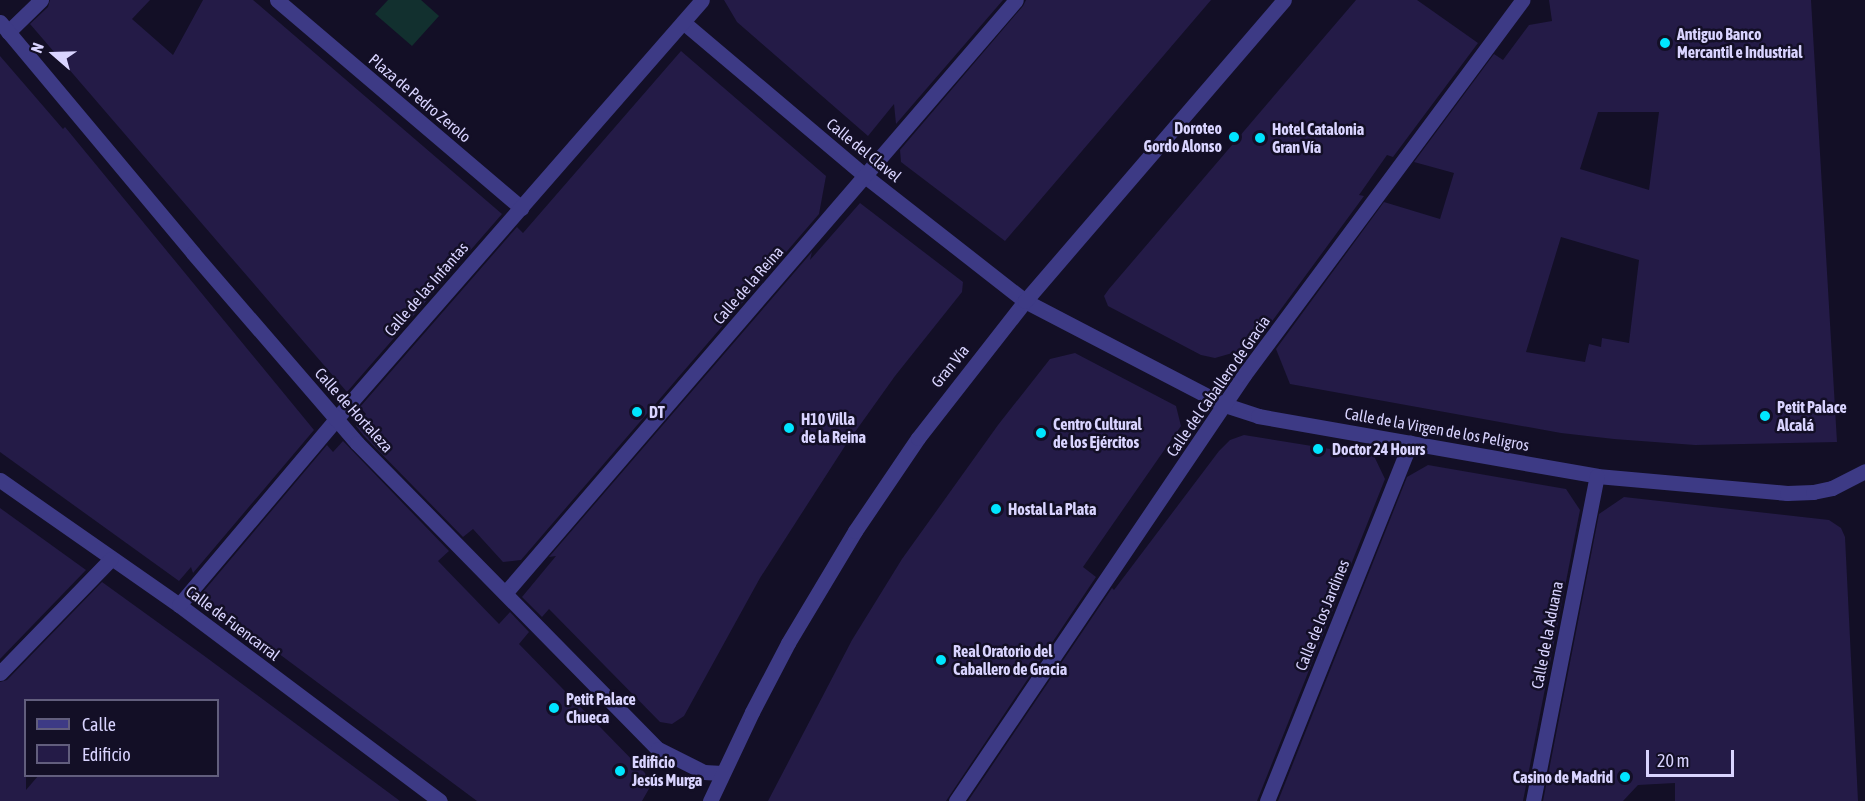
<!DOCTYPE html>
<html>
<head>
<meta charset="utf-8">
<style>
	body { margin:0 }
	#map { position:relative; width:1865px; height:801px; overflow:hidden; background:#130f26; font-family:"Asap Condensed",sans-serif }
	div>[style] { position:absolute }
	.green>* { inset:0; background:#12302f }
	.building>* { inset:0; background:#241b47 }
	.pedestrian>* { height:15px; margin:-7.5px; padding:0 7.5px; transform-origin:7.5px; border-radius:7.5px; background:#3d3a85 }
	.minor>* { height:15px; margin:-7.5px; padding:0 7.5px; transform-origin:7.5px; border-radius:7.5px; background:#3d3a85 }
	.tertiary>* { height:15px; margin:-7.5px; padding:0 7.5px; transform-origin:7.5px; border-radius:7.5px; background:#3d3a85 }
	.dots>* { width:16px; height:16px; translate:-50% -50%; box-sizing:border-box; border:3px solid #130f26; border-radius:50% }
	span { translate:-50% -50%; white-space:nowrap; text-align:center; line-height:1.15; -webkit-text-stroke:5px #130f26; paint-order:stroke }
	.poi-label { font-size:16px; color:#d9d4ff; font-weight:700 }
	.left { translate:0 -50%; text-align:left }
	.right { translate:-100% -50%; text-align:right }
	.street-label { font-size:16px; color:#d9d4ff }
	.legend { position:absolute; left:24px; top:699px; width:195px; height:78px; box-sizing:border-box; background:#130f26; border:2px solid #625e7d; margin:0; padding:8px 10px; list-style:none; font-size:18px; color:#d9d4ff }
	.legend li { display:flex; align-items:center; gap:12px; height:30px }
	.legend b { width:30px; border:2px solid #625e7d }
	.north { position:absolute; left:24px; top:24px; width:60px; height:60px; -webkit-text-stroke:4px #130f26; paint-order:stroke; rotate:290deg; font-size:16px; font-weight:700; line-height:24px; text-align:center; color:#d9d4ff }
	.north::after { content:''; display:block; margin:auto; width:21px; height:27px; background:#d9d4ff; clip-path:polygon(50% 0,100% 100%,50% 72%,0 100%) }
	.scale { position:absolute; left:1646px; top:750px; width:88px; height:27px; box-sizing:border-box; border:3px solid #d9d4ff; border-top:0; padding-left:8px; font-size:18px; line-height:21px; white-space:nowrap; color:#d9d4ff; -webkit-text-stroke:4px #130f26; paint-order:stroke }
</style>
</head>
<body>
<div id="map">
	<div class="green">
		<i style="clip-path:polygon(388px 0,421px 0,439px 16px,412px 46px,375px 14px)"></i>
	</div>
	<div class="building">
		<i style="clip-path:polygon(50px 0,150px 0,132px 19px,173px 55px,203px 0,253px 0,502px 214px,347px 392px,30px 24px,48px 7px)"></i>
		<i style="clip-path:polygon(724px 0,1003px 0,896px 124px,894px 104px,868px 136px,737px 22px)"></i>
		<i style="clip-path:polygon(1026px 0,1211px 0,1005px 241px,901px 162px,900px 150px,1023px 6px)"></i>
		<i style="clip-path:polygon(1356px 0,1417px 0,1478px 43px,1393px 157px,1387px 155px,1359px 195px,1364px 196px,1267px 328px,1236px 352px,1215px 358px,1201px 355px,1108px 306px,1104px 296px,1109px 289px)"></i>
		<i style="clip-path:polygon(evenodd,1549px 0,1811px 0,1837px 442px,1695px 445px,1614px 439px,1561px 433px,1290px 384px,1276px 349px,1384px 202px,1440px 219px,1454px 173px,1414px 162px,1494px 54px,1503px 60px,1529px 25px,1552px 21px,1549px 0,1598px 112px,1659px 112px,1649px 190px,1580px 169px,1598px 112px,1549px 0,1561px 237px,1639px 260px,1629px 343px,1602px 338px,1601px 347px,1589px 344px,1585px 362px,1526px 352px,1561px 237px)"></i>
		<i style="clip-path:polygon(681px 51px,826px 176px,819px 214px,521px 560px,503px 562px,473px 529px,463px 537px,364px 436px,356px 426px,366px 414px,360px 407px,517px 227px,523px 233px)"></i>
		<i style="clip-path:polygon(0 56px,63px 129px,65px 127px,314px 430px,193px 573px,191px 567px,179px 581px,0 452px)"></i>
		<i style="clip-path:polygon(860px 203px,963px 282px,962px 292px,895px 376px,845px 446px,760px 578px,684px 716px,672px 724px,660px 722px,549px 609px,542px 617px,522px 597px,556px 556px,549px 557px,812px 252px,810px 260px)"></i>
		<i style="clip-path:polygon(1075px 353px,1176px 406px,1181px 426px,1083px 567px,1096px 577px,946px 801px,768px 801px,852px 640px,902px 559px,998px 425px,1050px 359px)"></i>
		<i style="clip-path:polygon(1244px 435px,1374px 456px,1385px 479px,1257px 801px,968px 801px,1112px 588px,1114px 590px,1219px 451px,1230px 440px)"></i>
		<i style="clip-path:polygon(343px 441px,449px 551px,438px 561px,499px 624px,510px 612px,529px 632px,519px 644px,645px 773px,650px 787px,642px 801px,477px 801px,208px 601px,203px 592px,327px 445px,333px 452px)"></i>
		<i style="clip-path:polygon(1428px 465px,1566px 489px,1580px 510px,1523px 801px,1278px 801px,1407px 477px)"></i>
		<i style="clip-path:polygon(1624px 497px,1829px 520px,1841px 528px,1845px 537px,1858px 801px,1675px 801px,1675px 783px,1638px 785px,1623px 801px,1543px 801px,1599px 514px)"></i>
		<i style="clip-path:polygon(0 508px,86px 570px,0 659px)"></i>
		<i style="clip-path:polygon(evenodd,102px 582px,203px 655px,400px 801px,0 801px,0 682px,7px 680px,102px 582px,26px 700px,218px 700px,218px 776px,38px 776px,26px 790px,26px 700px)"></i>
	</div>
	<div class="pedestrian">
		<i style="left:0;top:480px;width:218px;rotate:34.9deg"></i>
		<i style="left:179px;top:605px;width:326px;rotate:36.9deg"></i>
		<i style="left:179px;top:605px;width:243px;rotate:-49.8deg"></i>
		<i style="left:0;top:673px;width:159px;rotate:-45.8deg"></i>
	</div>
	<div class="minor">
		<i style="left:277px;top:0;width:321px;rotate:40.4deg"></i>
		<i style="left:683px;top:22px;width:238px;rotate:40.2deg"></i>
		<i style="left:865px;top:176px;width:203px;rotate:38deg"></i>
		<i style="left:1025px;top:301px;width:225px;rotate:27.5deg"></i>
		<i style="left:1225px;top:405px;width:35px;rotate:18deg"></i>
		<i style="left:1258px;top:416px;width:344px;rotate:10deg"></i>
		<i style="left:1597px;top:476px;width:191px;rotate:5.1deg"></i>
		<i style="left:1787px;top:493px;width:26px;rotate:-2deg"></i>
		<i style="left:1813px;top:492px;width:19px;rotate:-12deg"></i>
		<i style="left:1832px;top:488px;width:37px;rotate:-27deg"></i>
		<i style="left:8px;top:32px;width:46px;rotate:-44.1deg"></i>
		<i style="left:336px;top:419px;width:556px;rotate:-48.86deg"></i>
		<i style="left:506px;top:592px;width:781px;rotate:-49.26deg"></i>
		<i style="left:956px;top:801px;width:514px;rotate:-55.94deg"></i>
		<i style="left:1244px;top:375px;width:467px;rotate:-53.4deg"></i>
		<i style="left:1267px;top:801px;width:386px;rotate:-68.2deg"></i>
		<i style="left:1533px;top:801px;width:331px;rotate:-78.9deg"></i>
	</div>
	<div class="tertiary">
		<i style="left:0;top:22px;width:301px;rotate:50.1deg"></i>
		<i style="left:193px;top:253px;width:251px;rotate:49.2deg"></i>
		<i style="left:357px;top:443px;width:429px;rotate:45.5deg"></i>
		<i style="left:658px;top:749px;width:51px;rotate:26.6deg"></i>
		<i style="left:704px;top:772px;width:18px;rotate:3deg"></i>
		<i style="left:710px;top:801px;width:98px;rotate:-64.7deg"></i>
		<i style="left:752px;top:712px;width:78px;rotate:-62.4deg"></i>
		<i style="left:788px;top:643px;width:131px;rotate:-59.1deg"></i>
		<i style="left:855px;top:531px;width:112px;rotate:-55.9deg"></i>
		<i style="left:918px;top:438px;width:174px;rotate:-52deg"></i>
		<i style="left:1025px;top:301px;width:397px;rotate:-49.3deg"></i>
	</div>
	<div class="dots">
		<i style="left:1665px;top:43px;background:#00e5ff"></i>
		<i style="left:1234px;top:137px;background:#00e5ff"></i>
		<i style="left:1260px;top:138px;background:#00e5ff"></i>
		<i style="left:637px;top:412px;background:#00e5ff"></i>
		<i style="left:1765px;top:416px;background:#00e5ff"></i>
		<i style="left:789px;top:428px;background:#00e5ff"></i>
		<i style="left:1041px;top:433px;background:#00e5ff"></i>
		<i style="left:1318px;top:449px;background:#00e5ff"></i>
		<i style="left:996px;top:509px;background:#00e5ff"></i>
		<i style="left:941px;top:660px;background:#00e5ff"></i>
		<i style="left:554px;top:708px;background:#00e5ff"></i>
		<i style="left:620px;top:771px;background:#00e5ff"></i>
		<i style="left:1625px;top:777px;background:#00e5ff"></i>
	</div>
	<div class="poi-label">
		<span class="left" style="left:1677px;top:43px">Antiguo Banco<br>Mercantil e Industrial</span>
		<span class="right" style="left:1222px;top:137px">Doroteo<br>Gordo Alonso</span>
		<span class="left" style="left:1272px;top:138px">Hotel Catalonia<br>Gran Vía</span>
		<span class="left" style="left:1777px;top:416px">Petit Palace<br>Alcalá</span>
		<span class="left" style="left:649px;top:412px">DT</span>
		<span class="left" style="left:801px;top:428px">H10 Villa<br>de la Reina</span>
		<span class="left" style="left:1053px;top:433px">Centro Cultural<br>de los Ejércitos</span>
		<span class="left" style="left:1332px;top:449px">Doctor 24 Hours</span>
		<span class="left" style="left:1008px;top:509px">Hostal La Plata</span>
		<span class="left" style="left:953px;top:660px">Real Oratorio del<br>Caballero de Gracia</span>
		<span class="left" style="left:566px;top:708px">Petit Palace<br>Chueca</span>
		<span class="left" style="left:632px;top:771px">Edificio<br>Jesús Murga</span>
		<span class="right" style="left:1613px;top:777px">Casino de Madrid</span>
	</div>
	<div class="street-label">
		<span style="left:420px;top:98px;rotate:40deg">Plaza de Pedro Zerolo</span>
		<span style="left:864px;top:150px;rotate:39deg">Calle del Clavel</span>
		<span style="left:748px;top:285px;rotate:-49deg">Calle de la Reina</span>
		<span style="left:426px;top:289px;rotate:-49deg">Calle de las Infantas</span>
		<span style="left:950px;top:366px;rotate:-51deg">Gran Vía</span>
		<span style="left:1218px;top:386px;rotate:-55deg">Calle del Caballero de Gracia</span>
		<span style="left:354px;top:410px;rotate:48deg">Calle de Hortaleza</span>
		<span style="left:1437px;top:429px;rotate:10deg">Calle de la Virgen de los Peligros</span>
		<span style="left:1322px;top:615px;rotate:-68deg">Calle de los Jardines</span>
		<span style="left:233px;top:623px;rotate:37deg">Calle de Fuencarral</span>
		<span style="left:1547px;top:635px;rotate:-79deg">Calle de la Aduana</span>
	</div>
	<ul class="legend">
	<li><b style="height:8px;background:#3d3a85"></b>Calle</li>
	<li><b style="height:16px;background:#241b47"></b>Edificio</li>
	</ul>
	<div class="north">N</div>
	<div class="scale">20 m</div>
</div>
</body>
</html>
